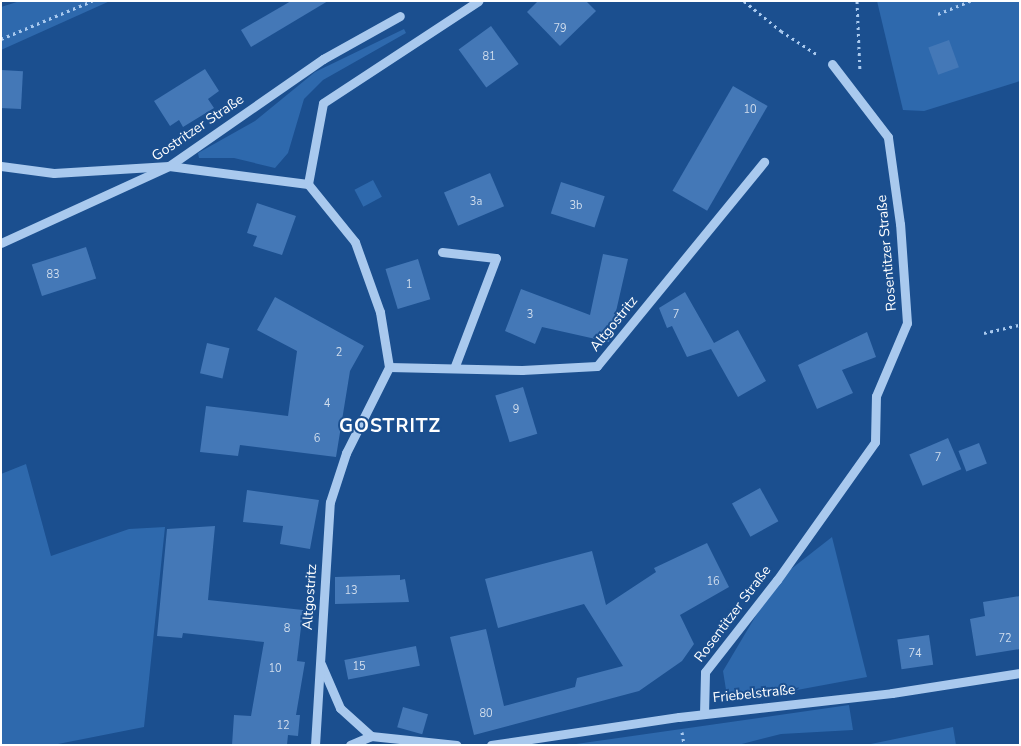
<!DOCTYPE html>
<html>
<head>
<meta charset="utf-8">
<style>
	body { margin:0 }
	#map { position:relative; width:1021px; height:746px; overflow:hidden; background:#1b4f8f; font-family:"Nunito Sans",sans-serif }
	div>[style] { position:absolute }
	.green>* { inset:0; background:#2e69ad; transform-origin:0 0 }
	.building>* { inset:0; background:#4478b7; transform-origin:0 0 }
	.path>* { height:3px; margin-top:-1.5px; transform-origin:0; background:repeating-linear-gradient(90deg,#a9c9ee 0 2.5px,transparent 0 6.5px) }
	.minor>* { height:9px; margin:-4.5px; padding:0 4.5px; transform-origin:4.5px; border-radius:4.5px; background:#a9c9ee }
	span { translate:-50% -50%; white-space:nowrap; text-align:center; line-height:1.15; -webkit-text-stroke:4px #1b4f8f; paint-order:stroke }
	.number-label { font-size:11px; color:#d0dded }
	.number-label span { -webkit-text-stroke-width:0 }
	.street-label { font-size:14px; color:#fff }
	.district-label { font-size:19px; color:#fff; font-weight:700; letter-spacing:1px }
	.frame { position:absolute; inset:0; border:2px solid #fff; pointer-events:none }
</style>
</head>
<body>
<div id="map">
	<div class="green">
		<i style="clip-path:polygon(20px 1px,110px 1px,1px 50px,1px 7px)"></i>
		<i style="clip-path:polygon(877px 1px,1020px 1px,1020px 81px,924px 111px,903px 110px)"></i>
		<i style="clip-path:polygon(404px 29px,406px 33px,323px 80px,304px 99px,288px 153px,275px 168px,234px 158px,199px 158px,198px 153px,255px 121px,315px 72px)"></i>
		<i style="left:373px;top:180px;width:19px;height:21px;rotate:62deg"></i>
		<i style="clip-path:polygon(26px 464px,51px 556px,129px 529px,165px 527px,144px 727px,53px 745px,1px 745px,1px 474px)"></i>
		<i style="clip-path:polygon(832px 537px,867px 677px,749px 699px,727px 696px,723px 671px,777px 580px)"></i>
		<i style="clip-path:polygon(849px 705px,853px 730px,781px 734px,738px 745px,569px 745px)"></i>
		<i style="clip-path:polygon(953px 727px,956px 745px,866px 745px)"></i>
	</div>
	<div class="building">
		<i style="clip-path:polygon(291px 1px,328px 1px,251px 47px,241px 30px)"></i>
		<i style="clip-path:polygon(538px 1px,586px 1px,596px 11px,560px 46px,527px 12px)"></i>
		<i style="left:491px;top:26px;width:47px;height:40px;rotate:54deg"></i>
		<i style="left:949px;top:40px;width:29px;height:22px;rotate:70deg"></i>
		<i style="clip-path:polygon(205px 69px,219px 91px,208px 99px,214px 108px,183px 127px,179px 120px,170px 126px,154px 101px)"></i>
		<i style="left:1px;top:70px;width:22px;height:38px;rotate:3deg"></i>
		<i style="left:733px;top:86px;width:40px;height:121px;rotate:30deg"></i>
		<i style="left:490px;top:173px;width:36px;height:50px;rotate:67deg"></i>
		<i style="left:561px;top:182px;width:46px;height:33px;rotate:18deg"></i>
		<i style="clip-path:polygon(257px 203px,296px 216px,282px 255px,253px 246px,257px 236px,247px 233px)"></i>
		<i style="left:86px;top:247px;width:33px;height:57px;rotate:72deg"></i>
		<i style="clip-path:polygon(603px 254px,628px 259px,609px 342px,542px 327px,535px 344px,505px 331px,521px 289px,590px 315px)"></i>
		<i style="left:418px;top:259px;width:42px;height:34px;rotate:73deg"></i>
		<i style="clip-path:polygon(685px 292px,714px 343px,738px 330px,766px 381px,738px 397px,711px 349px,687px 357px,672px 326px,667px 328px,659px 308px)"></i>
		<i style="clip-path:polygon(275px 297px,364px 346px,350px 371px,336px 457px,240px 445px,238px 456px,200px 452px,206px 406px,288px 416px,297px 351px,257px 330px)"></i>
		<i style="clip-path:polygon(867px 332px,876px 357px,842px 370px,853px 393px,817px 409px,798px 365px)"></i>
		<i style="left:207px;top:343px;width:23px;height:31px;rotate:13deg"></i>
		<i style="left:523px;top:387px;width:49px;height:29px;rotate:73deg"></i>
		<i style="left:948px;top:438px;width:34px;height:42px;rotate:67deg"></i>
		<i style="left:979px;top:443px;width:22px;height:22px;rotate:69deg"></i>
		<i style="left:760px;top:488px;width:38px;height:32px;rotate:61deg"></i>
		<i style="clip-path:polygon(247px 490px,319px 500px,310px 549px,280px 544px,283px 526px,243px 522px)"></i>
		<i style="clip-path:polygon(215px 526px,208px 600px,303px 610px,297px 661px,305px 662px,296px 715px,300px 715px,298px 736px,288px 735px,287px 745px,232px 745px,234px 715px,251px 716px,264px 642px,183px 633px,182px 638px,157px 636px,167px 529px)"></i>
		<i style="clip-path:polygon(707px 543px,729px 587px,680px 615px,694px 644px,682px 661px,639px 691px,474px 735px,450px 637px,486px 629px,504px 706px,575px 687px,577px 678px,623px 666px,584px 604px,498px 628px,485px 579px,592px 551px,606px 605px,656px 572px,654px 568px)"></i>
		<i style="clip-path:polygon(400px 575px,400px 580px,405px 579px,409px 602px,335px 604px,335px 577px)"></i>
		<i style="clip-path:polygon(1020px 596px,1020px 649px,976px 656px,970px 619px,985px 616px,983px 602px)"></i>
		<i style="left:929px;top:635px;width:30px;height:32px;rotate:82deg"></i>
		<i style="left:416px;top:646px;width:20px;height:73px;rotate:79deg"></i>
		<i style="left:403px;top:707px;width:26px;height:21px;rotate:16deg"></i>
	</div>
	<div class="path">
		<i style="left:744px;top:1px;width:48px;rotate:39deg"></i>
		<i style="left:781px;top:31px;width:44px;rotate:33deg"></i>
		<i style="left:857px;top:1px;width:71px;rotate:87.6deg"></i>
		<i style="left:938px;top:14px;width:35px;rotate:-22deg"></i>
		<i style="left:1px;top:39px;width:99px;rotate:-22.7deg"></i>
		<i style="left:984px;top:333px;width:37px;rotate:-13deg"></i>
		<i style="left:682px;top:732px;width:13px;rotate:81deg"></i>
	</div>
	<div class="minor">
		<i style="left:1px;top:166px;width:53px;rotate:7.5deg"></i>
		<i style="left:54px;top:173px;width:115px;rotate:-3.5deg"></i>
		<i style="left:169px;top:166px;width:140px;rotate:7.4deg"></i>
		<i style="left:1px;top:243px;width:185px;rotate:-24.6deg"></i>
		<i style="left:169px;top:166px;width:188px;rotate:-34.8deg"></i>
		<i style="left:323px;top:59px;width:88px;rotate:-29.2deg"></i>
		<i style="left:442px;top:252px;width:54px;rotate:6.3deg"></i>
		<i style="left:496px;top:258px;width:116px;rotate:110.8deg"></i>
		<i style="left:389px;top:367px;width:133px;rotate:1.3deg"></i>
		<i style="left:522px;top:370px;width:75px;rotate:-3.1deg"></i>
		<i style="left:597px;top:366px;width:264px;rotate:-50.7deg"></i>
		<i style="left:321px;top:664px;width:48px;rotate:66.6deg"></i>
		<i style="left:340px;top:708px;width:42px;rotate:42.1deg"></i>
		<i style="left:704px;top:714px;width:42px;rotate:-88.6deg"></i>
		<i style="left:705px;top:672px;width:117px;rotate:-52deg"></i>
		<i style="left:777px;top:580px;width:169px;rotate:-54.6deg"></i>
		<i style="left:875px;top:442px;width:46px;rotate:-88.8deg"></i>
		<i style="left:876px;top:396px;width:79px;rotate:-67deg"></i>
		<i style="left:907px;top:323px;width:99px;rotate:-94deg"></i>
		<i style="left:900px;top:224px;width:88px;rotate:-97.9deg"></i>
		<i style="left:888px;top:137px;width:92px;rotate:-127.5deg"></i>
		<i style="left:315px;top:745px;width:243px;rotate:-86.5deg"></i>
		<i style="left:330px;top:502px;width:52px;rotate:-71.9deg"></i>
		<i style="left:346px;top:453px;width:96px;rotate:-63.4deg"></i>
		<i style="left:389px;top:367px;width:56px;rotate:-99.3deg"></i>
		<i style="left:380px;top:312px;width:74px;rotate:-109.7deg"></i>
		<i style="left:355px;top:242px;width:75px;rotate:-129deg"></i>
		<i style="left:308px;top:184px;width:82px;rotate:-79.5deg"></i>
		<i style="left:323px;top:103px;width:186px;rotate:-33.3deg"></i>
		<i style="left:350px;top:745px;width:23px;rotate:-23deg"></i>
		<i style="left:371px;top:736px;width:86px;rotate:6deg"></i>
		<i style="left:491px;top:745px;width:190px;rotate:-8.5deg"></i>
		<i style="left:679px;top:717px;width:214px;rotate:-6.4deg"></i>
		<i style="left:892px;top:693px;width:130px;rotate:-8.9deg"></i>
	</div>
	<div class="number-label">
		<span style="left:560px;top:29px">79</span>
		<span style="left:489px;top:57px">81</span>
		<span style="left:750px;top:110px">10</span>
		<span style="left:476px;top:202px">3a</span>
		<span style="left:576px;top:206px">3b</span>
		<span style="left:53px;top:275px">83</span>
		<span style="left:409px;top:285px">1</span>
		<span style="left:530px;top:315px">3</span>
		<span style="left:676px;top:315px">7</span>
		<span style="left:339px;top:353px">2</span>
		<span style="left:327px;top:404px">4</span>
		<span style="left:516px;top:410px">9</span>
		<span style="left:317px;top:439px">6</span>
		<span style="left:938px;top:458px">7</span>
		<span style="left:713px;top:582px">16</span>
		<span style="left:351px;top:591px">13</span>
		<span style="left:287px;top:629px">8</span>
		<span style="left:1005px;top:639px">72</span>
		<span style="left:915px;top:654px">74</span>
		<span style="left:359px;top:667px">15</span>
		<span style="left:275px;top:669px">10</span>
		<span style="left:486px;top:714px">80</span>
		<span style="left:283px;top:726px">12</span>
	</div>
	<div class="street-label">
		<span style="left:198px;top:128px;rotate:-34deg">Gostritzer Straße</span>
		<span style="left:887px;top:253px;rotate:-95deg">Rosentitzer Straße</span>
		<span style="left:614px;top:324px;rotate:-51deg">Altgostritz</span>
		<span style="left:310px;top:597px;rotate:-86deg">Altgostritz</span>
		<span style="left:733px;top:614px;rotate:-53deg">Rosentitzer Straße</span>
		<span style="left:754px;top:694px;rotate:-6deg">Friebelstraße</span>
	</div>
	<div class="district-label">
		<span style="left:390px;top:427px">GOSTRITZ</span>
	</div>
	<div class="frame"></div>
</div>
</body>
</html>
